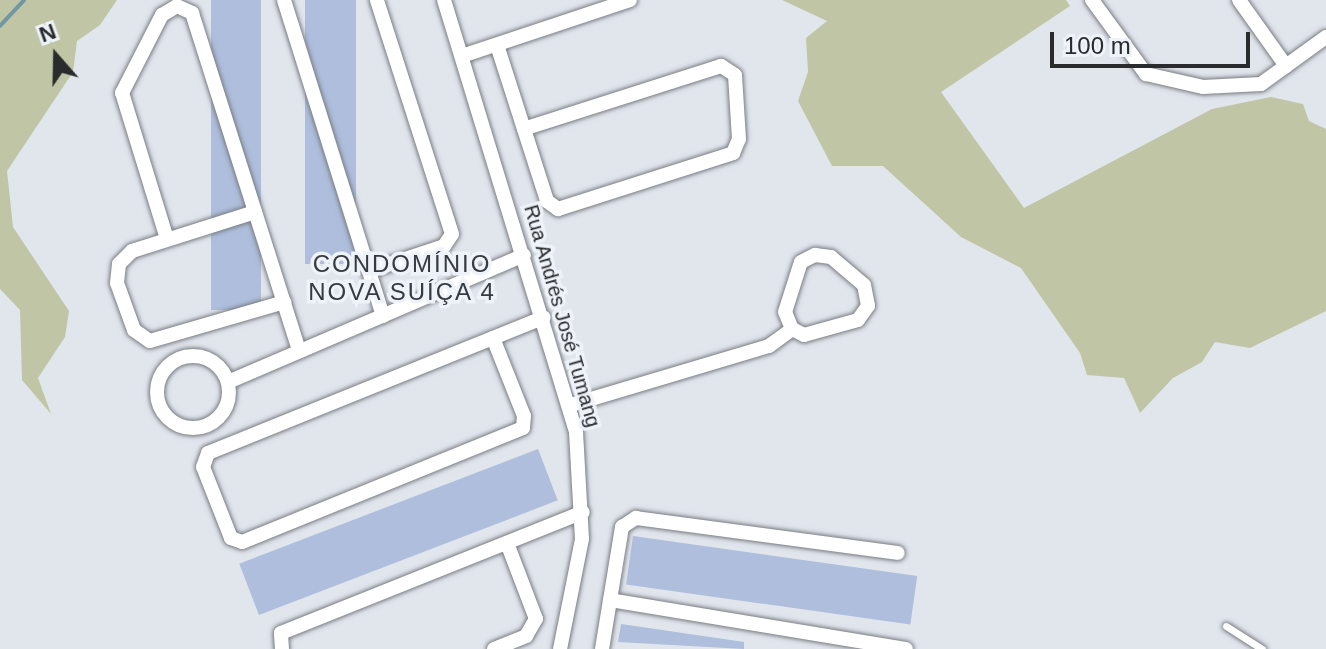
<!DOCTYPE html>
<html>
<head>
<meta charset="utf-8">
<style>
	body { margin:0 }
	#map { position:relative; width:1326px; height:649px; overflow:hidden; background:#e1e5ec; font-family:Arial,sans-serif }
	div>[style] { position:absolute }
	.green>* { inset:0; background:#c0c6a5 }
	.stream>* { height:4px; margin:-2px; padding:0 2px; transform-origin:2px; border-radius:2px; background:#7097a3 }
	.building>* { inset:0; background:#aebedc; transform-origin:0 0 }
	.roads { filter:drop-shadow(0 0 2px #797d83) drop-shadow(0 0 2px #797d83) }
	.service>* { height:7px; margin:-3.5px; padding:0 3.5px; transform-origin:3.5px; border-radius:3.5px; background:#fff }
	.minor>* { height:14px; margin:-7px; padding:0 7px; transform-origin:7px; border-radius:7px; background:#fff }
	.minor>.ring { margin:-7px; padding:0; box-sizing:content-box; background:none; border:14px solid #fff; border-radius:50% }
	span { translate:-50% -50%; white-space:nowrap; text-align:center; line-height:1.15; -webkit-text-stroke:7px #eef2f9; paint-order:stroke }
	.street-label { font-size:20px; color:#292b2d }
	.quarter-label { font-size:24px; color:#373a40; letter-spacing:2px }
	.north { position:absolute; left:16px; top:16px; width:80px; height:80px; -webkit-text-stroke:6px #eef2f9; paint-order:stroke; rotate:340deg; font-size:22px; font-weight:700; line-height:32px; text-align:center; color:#292b2d }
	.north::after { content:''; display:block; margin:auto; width:28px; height:36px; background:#292b2d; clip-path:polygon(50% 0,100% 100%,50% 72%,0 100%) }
	.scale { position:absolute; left:1050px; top:32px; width:200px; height:36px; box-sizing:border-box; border:4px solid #292b2d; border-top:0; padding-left:10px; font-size:24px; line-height:28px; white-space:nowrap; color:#292b2d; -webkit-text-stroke:6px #eef2f9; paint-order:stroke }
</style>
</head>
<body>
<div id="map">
	<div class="green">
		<i style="clip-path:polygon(0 0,117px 0,100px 25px,77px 41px,73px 72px,7px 171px,13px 227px,69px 311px,65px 337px,38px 378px,51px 414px,22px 380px,20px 310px,0 289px)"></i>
		<i style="clip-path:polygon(782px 0,1066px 0,1070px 6px,941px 92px,1024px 208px,1212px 109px,1271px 97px,1303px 104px,1309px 121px,1326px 129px,1326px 311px,1250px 348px,1215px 342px,1202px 362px,1173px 378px,1140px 413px,1124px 378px,1087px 375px,1080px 353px,1021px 268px,961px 237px,883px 166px,832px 166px,798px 101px,808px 72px,806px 38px,827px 21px)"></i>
	</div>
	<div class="stream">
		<i style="left:0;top:26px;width:35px;rotate:-47deg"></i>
	</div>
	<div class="building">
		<i style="left:211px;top:0;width:50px;height:310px"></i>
		<i style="left:305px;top:0;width:51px;height:264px"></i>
		<i style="left:538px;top:449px;width:55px;height:320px;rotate:69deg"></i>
		<i style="left:633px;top:536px;width:287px;height:49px;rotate:8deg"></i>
		<i style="clip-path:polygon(621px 624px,744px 642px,744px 649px,618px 642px)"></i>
	</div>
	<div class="roads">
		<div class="service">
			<i style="left:1226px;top:626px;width:43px;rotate:32.6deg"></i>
		</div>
		<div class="minor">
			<i style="left:284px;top:0;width:331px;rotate:72.6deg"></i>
			<i style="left:444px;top:0;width:452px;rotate:73deg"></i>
			<i style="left:576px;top:432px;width:107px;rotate:86.8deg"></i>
			<i style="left:582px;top:539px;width:112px;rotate:101.3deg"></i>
			<i style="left:1092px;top:0;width:92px;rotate:53.9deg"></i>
			<i style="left:1146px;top:74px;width:58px;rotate:12.8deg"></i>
			<i style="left:1203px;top:87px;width:58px;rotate:-3deg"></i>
			<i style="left:1261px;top:84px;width:80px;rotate:-35.9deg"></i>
			<i style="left:1239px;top:0;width:81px;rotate:54.5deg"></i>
			<i style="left:497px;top:45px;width:164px;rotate:72.2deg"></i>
			<i style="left:547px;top:201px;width:14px;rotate:36deg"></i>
			<i style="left:558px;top:209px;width:184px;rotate:-17.7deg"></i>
			<i style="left:733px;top:153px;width:15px;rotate:-67deg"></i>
			<i style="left:739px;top:139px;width:64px;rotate:-93.6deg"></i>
			<i style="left:735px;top:75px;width:17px;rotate:-147deg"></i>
			<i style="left:721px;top:66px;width:207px;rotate:162.3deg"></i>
			<i style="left:462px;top:56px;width:177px;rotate:-18.4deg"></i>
			<i style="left:255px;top:212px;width:129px;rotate:162.4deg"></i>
			<i style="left:132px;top:251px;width:18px;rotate:135deg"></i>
			<i style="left:119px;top:264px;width:19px;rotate:96deg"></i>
			<i style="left:117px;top:283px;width:50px;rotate:70.1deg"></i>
			<i style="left:134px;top:330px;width:19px;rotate:35deg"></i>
			<i style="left:150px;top:341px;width:140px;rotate:-16.2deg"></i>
			<i style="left:167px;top:239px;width:153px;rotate:-107.1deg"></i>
			<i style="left:122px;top:93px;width:88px;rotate:-62.9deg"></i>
			<i style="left:162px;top:15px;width:17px;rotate:-31deg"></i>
			<i style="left:177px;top:6px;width:17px;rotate:25deg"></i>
			<i style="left:192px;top:13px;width:355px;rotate:72.4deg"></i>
			<i style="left:815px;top:255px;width:16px;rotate:7deg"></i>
			<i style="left:831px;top:257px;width:43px;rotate:40.3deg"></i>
			<i style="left:864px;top:285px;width:21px;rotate:79deg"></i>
			<i style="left:868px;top:306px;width:17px;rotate:126deg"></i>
			<i style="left:858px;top:320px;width:56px;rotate:164.5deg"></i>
			<i style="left:804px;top:335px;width:13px;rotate:-153deg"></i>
			<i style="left:792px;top:329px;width:18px;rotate:-112deg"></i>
			<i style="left:785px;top:312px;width:52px;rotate:-72.3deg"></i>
			<i style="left:801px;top:262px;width:16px;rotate:-27deg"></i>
			<i style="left:369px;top:271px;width:79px;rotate:-18.4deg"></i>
			<i style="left:444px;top:246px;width:14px;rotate:-56deg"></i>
			<i style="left:452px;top:234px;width:246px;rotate:-107.8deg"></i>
			<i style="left:493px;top:338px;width:84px;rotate:68.3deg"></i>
			<i style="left:524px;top:416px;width:12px;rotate:95deg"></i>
			<i style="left:523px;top:428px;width:303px;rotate:157.9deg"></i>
			<i style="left:242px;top:542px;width:12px;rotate:-160deg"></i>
			<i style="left:231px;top:538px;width:76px;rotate:-111.5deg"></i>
			<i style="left:203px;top:467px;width:15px;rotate:-70deg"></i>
			<i style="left:208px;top:453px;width:362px;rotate:-22deg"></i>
			<i class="ring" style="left:157px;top:356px;width:58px;height:58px"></i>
			<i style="left:228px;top:382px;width:322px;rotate:-23.2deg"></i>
			<i style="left:571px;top:405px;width:207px;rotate:-16.6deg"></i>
			<i style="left:769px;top:346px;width:29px;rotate:-36deg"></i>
			<i style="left:610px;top:600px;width:300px;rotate:9.4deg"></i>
			<i style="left:282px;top:649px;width:16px;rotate:-94deg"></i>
			<i style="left:281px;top:633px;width:325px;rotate:-21.8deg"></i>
			<i style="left:494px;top:649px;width:35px;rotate:-22deg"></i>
			<i style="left:526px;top:636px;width:20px;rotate:-60deg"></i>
			<i style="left:536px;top:619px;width:81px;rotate:-110.9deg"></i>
			<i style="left:602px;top:649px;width:124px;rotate:-80.7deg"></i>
			<i style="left:622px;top:527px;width:17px;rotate:-33deg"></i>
			<i style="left:636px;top:518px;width:264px;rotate:7.6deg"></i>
		</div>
	</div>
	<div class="street-label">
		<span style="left:562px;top:316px;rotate:74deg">Rua Andrés José Tumang</span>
	</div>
	<div class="quarter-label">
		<span style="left:402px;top:278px">CONDOMÍNIO<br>NOVA SUÍÇA 4</span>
	</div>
	<div class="north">N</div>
	<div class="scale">100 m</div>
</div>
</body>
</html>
